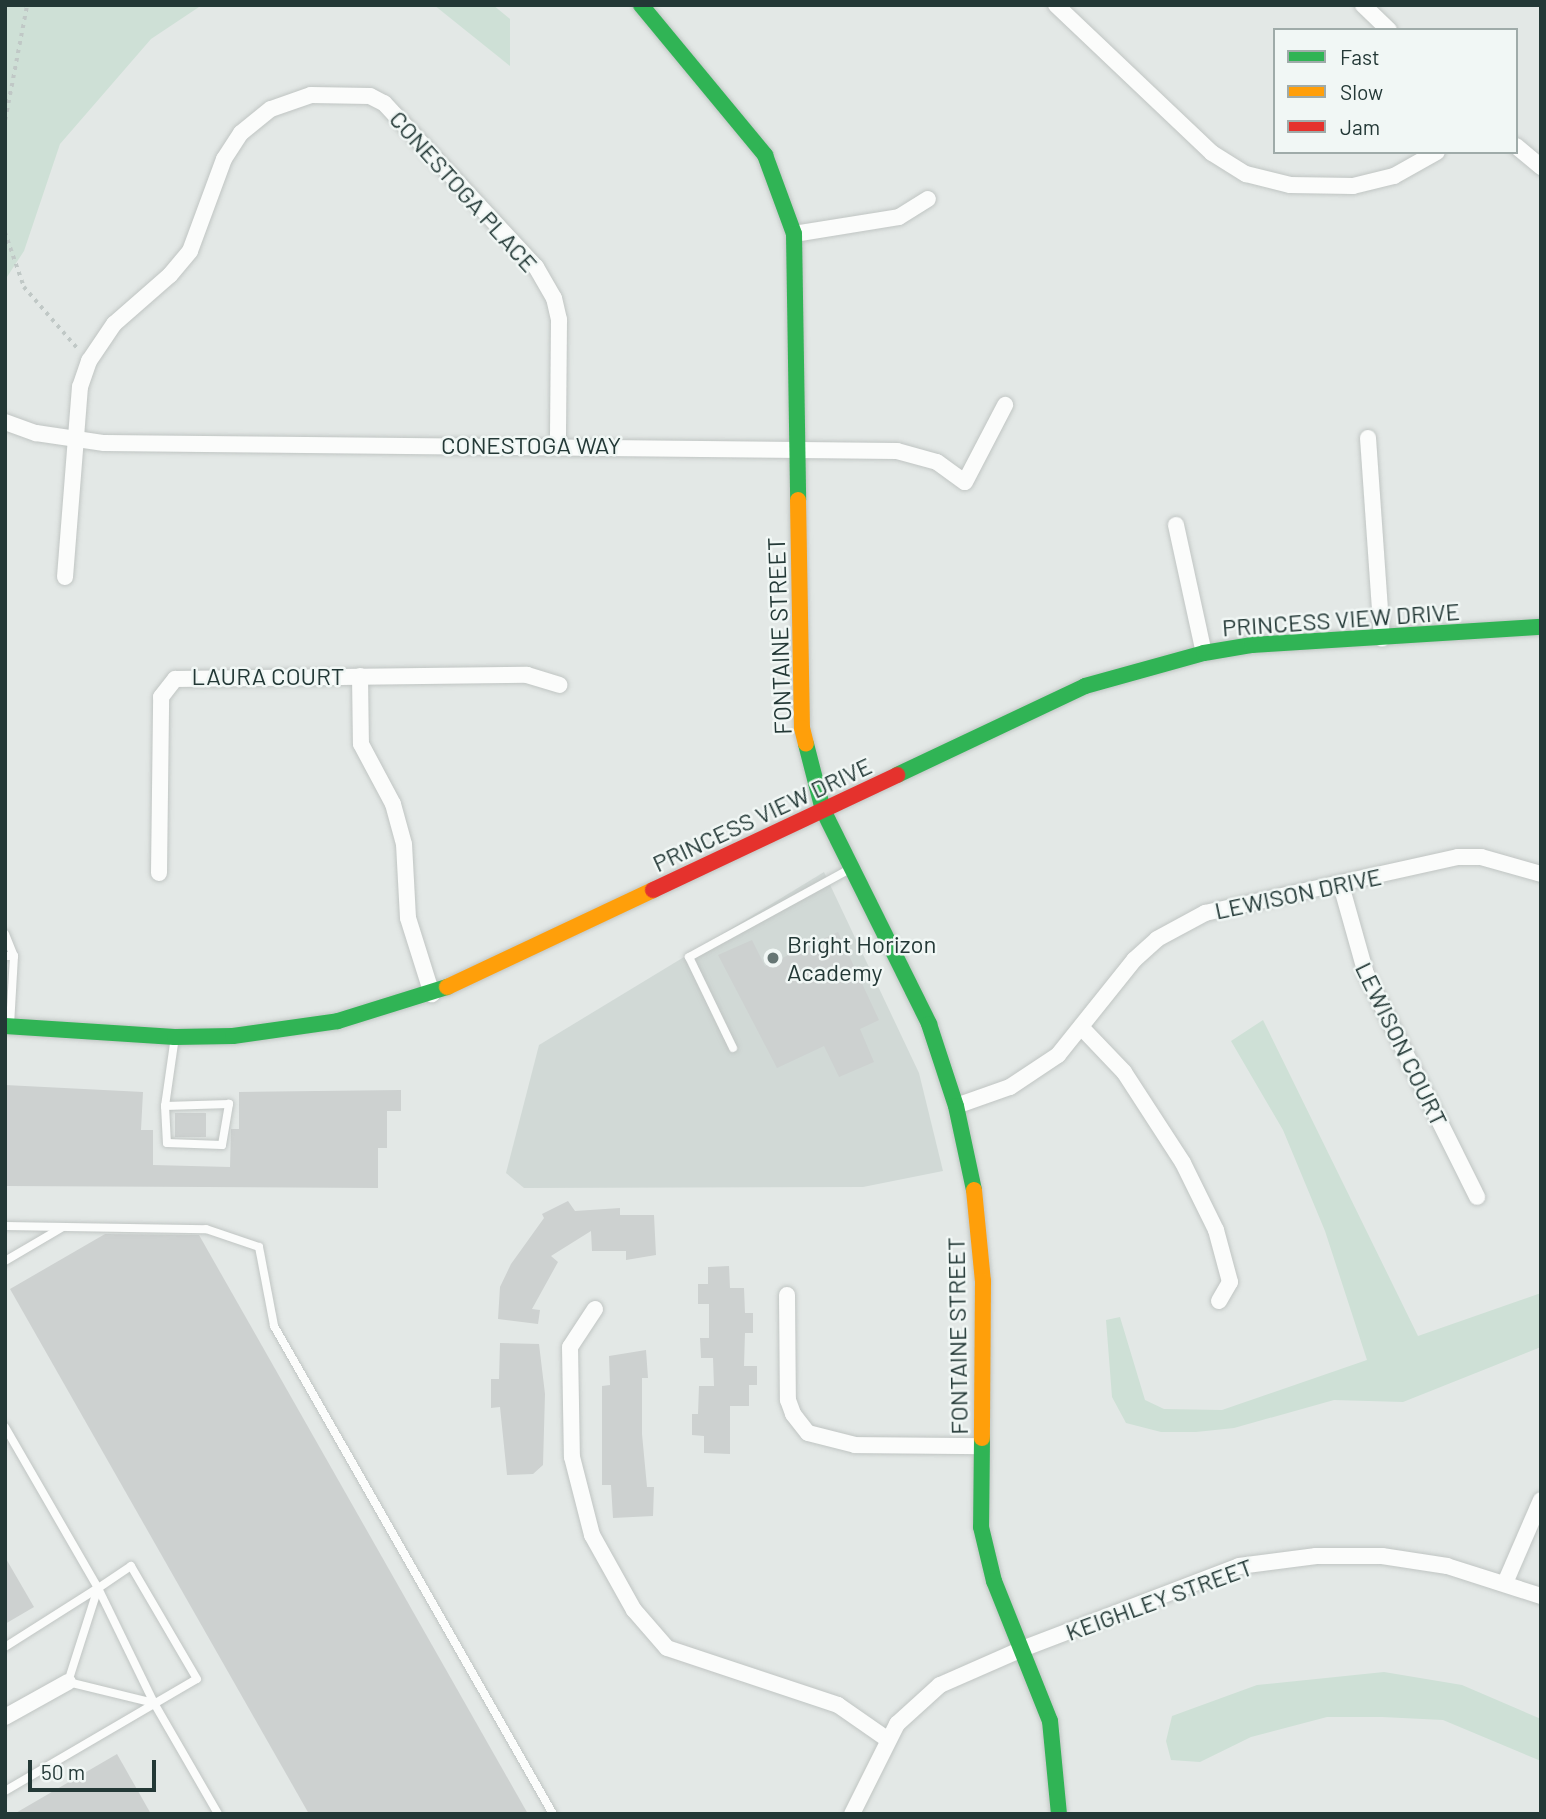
<!DOCTYPE html>
<html>
<head>
<meta charset="utf-8">
<style>
	body { margin:0 }
	#map { position:relative; width:1546px; height:1819px; overflow:hidden; background:#e3e8e6; font-family:Barlow,sans-serif }
	div>[style] { position:absolute }
	.built>* { inset:0; background:#d1d9d6 }
	.green>* { inset:0; background:#cee0d6 }
	.building>* { inset:0; background:#cdd1d0; transform-origin:0 0 }
	.path>* { height:3.5px; margin-top:-1.75px; transform-origin:0; background:repeating-linear-gradient(90deg,#c0c8c6 0 3.5px,transparent 0 8.5px) }
	.roads { filter:drop-shadow(0 0 2px #c0c5c3) drop-shadow(0 0 2px #c0c5c3) }
	.lane>* { height:8px; margin:-4px; padding:0 4px; transform-origin:4px; border-radius:4px; background:#fbfcfb }
	.street>* { height:16px; margin:-8px; padding:0 8px; transform-origin:8px; border-radius:8px; background:#fbfcfb }
	.fast>* { height:16px; margin:-8px; padding:0 8px; transform-origin:8px; border-radius:8px; background:#30b455 }
	.slow>* { height:16px; margin:-8px; padding:0 8px; transform-origin:8px; border-radius:8px; background:#ff9f0a }
	.jam>* { height:16px; margin:-8px; padding:0 8px; transform-origin:8px; border-radius:8px; background:#e5322d }
	.dots>* { width:19px; height:19px; translate:-50% -50%; box-sizing:border-box; border:4px solid #f1f7f5; border-radius:50% }
	span { translate:-50% -50%; white-space:nowrap; text-align:center; line-height:1.15; -webkit-text-stroke:5px #f1f7f5; paint-order:stroke }
	.street-label { font-size:24px; color:#233836 }
	.poi-label { font-size:24px; color:#233836 }
	.left { translate:0 -50%; text-align:left }
	.frame { position:absolute; inset:0; border:7px solid #233836; pointer-events:none }
	.legend { position:absolute; left:1273px; top:28px; width:245px; height:126px; box-sizing:border-box; background:#f1f7f5; border:2px solid #9faba9; margin:0; padding:9px 12px; list-style:none; font-size:21px; color:#233836 }
	.legend li { display:flex; align-items:center; gap:14px; height:35px }
	.legend b { width:35px; border:2px solid #9faba9 }
	.scale { position:absolute; left:28px; top:1760px; width:128px; height:32px; box-sizing:border-box; border:4px solid #233836; border-top:0; padding-left:9px; font-size:21px; line-height:24px; white-space:nowrap; color:#233836; -webkit-text-stroke:5px #f1f7f5; paint-order:stroke }
</style>
</head>
<body>
<div id="map">
	<div class="built">
		<i style="clip-path:polygon(824px 872px,919px 1073px,943px 1171px,863px 1187px,524px 1188px,506px 1173px,539px 1045px)"></i>
	</div>
	<div class="green">
		<i style="clip-path:polygon(5px 5px,202px 5px,151px 39px,60px 144px,24px 251px,5px 280px)"></i>
		<i style="clip-path:polygon(434px 5px,493px 5px,510px 19px,510px 66px)"></i>
		<i style="clip-path:polygon(1263px 1020px,1418px 1336px,1541px 1293px,1541px 1347px,1403px 1402px,1334px 1400px,1234px 1428px,1196px 1432px,1161px 1432px,1126px 1423px,1112px 1397px,1106px 1320px,1120px 1317px,1145px 1400px,1164px 1409px,1222px 1410px,1367px 1360px,1325px 1231px,1283px 1130px,1231px 1041px)"></i>
		<i style="clip-path:polygon(1384px 1672px,1462px 1685px,1541px 1719px,1541px 1761px,1443px 1720px,1382px 1717px,1327px 1717px,1251px 1737px,1200px 1762px,1171px 1760px,1166px 1741px,1172px 1716px,1257px 1685px)"></i>
	</div>
	<div class="building">
		<i style="clip-path:polygon(838px 932px,879px 1020px,860px 1029px,874px 1062px,839px 1077px,824px 1046px,777px 1068px,718px 955px,752px 940px,765px 966px)"></i>
		<i style="clip-path:polygon(5px 1085px,143px 1092px,141px 1130px,153px 1130px,153px 1165px,230px 1167px,231px 1129px,239px 1129px,239px 1092px,401px 1090px,401px 1111px,387px 1111px,387px 1148px,378px 1148px,378px 1188px,5px 1186px)"></i>
		<i style="left:175px;top:1113px;width:31px;height:24px"></i>
		<i style="clip-path:polygon(568px 1201px,575px 1211px,620px 1208px,620px 1215px,654px 1215px,656px 1255px,626px 1260px,626px 1251px,592px 1251px,591px 1231px,551px 1256px,558px 1262px,532px 1309px,540px 1310px,538px 1324px,498px 1319px,500px 1287px,511px 1264px,544px 1218px,542px 1214px)"></i>
		<i style="clip-path:polygon(105px 1234px,199px 1235px,528px 1814px,309px 1814px,10px 1289px)"></i>
		<i style="clip-path:polygon(729px 1266px,730px 1288px,744px 1288px,745px 1313px,753px 1313px,753px 1333px,745px 1333px,744px 1366px,757px 1366px,757px 1385px,749px 1385px,749px 1406px,730px 1406px,730px 1454px,704px 1453px,704px 1436px,692px 1435px,692px 1414px,698px 1414px,699px 1386px,714px 1386px,713px 1358px,701px 1358px,700px 1338px,709px 1338px,709px 1304px,698px 1304px,698px 1284px,708px 1284px,708px 1267px)"></i>
		<i style="clip-path:polygon(500px 1343px,539px 1344px,545px 1394px,543px 1465px,533px 1474px,507px 1475px,500px 1407px,491px 1408px,491px 1379px,499px 1379px)"></i>
		<i style="clip-path:polygon(646px 1350px,648px 1378px,642px 1378px,642px 1434px,647px 1487px,654px 1487px,653px 1516px,613px 1518px,611px 1485px,602px 1485px,602px 1386px,610px 1385px,609px 1356px)"></i>
		<i style="clip-path:polygon(5px 1557px,34px 1607px,5px 1624px)"></i>
		<i style="clip-path:polygon(117px 1754px,151px 1814px,14px 1814px)"></i>
	</div>
	<div class="path">
		<i style="left:5px;top:120px;width:117px;rotate:-79.2deg"></i>
		<i style="left:5px;top:232px;width:58px;rotate:70.9deg"></i>
		<i style="left:24px;top:287px;width:82px;rotate:48.9deg"></i>
	</div>
	<div class="roads">
		<div class="lane">
			<i style="left:5px;top:934px;width:24px;rotate:68deg"></i>
			<i style="left:5px;top:956px;width:9px"></i>
			<i style="left:14px;top:956px;width:69px;rotate:93.3deg"></i>
			<i style="left:733px;top:1048px;width:101px;rotate:-115.8deg"></i>
			<i style="left:689px;top:957px;width:183px;rotate:-28.7deg"></i>
			<i style="left:165px;top:1106px;width:37px;rotate:87deg"></i>
			<i style="left:167px;top:1143px;width:55px;rotate:2.1deg"></i>
			<i style="left:222px;top:1145px;width:42px;rotate:-80.3deg"></i>
			<i style="left:229px;top:1104px;width:64px;rotate:178.2deg"></i>
			<i style="left:165px;top:1106px;width:70px;rotate:-81.8deg"></i>
			<i style="left:5px;top:1226px;width:201px;rotate:0.9deg"></i>
			<i style="left:206px;top:1229px;width:56px;rotate:18.8deg"></i>
			<i style="left:259px;top:1247px;width:80px;rotate:79.2deg"></i>
			<i style="left:274px;top:1326px;width:562px;rotate:60.24deg"></i>
			<i style="left:5px;top:1261px;width:67px;rotate:-30.4deg"></i>
			<i style="left:5px;top:1427px;width:186px;rotate:60deg"></i>
			<i style="left:98px;top:1588px;width:110px;rotate:147.6deg"></i>
			<i style="left:98px;top:1588px;width:128px;rotate:64deg"></i>
			<i style="left:154px;top:1703px;width:128px;rotate:60deg"></i>
			<i style="left:5px;top:1791px;width:222px;rotate:-30.3deg"></i>
			<i style="left:197px;top:1679px;width:131px;rotate:-120.3deg"></i>
			<i style="left:131px;top:1566px;width:40px;rotate:146deg"></i>
			<i style="left:98px;top:1588px;width:99px;rotate:107.7deg"></i>
			<i style="left:68px;top:1682px;width:89px;rotate:13.7deg"></i>
		</div>
		<div class="street">
			<i style="left:1056px;top:5px;width:215px;rotate:43.5deg"></i>
			<i style="left:1212px;top:153px;width:40px;rotate:32deg"></i>
			<i style="left:1246px;top:174px;width:45px;rotate:14deg"></i>
			<i style="left:1290px;top:185px;width:63px;rotate:0.9deg"></i>
			<i style="left:1353px;top:186px;width:42px;rotate:-13.7deg"></i>
			<i style="left:1394px;top:176px;width:49px;rotate:-29.2deg"></i>
			<i style="left:1363px;top:5px;width:36px;rotate:44deg"></i>
			<i style="left:1516px;top:146px;width:33px;rotate:40deg"></i>
			<i style="left:794px;top:234px;width:106px;rotate:-9.2deg"></i>
			<i style="left:899px;top:217px;width:34px;rotate:-32deg"></i>
			<i style="left:5px;top:422px;width:33px;rotate:20deg"></i>
			<i style="left:36px;top:433px;width:69px;rotate:8.4deg"></i>
			<i style="left:104px;top:443px;width:793px;rotate:0.58deg"></i>
			<i style="left:897px;top:451px;width:41px;rotate:15.4deg"></i>
			<i style="left:937px;top:462px;width:34px;rotate:36deg"></i>
			<i style="left:965px;top:482px;width:87px;rotate:-62.5deg"></i>
			<i style="left:1368px;top:438px;width:201px;rotate:86deg"></i>
			<i style="left:1176px;top:525px;width:131px;rotate:77.7deg"></i>
			<i style="left:65px;top:577px;width:191px;rotate:-85.5deg"></i>
			<i style="left:80px;top:387px;width:28px;rotate:-71deg"></i>
			<i style="left:89px;top:361px;width:45px;rotate:-56deg"></i>
			<i style="left:114px;top:324px;width:74px;rotate:-41.2deg"></i>
			<i style="left:170px;top:275px;width:31px;rotate:-50deg"></i>
			<i style="left:190px;top:251px;width:98px;rotate:-69.7deg"></i>
			<i style="left:224px;top:159px;width:31px;rotate:-57deg"></i>
			<i style="left:241px;top:133px;width:38px;rotate:-39deg"></i>
			<i style="left:271px;top:109px;width:42px;rotate:-19.3deg"></i>
			<i style="left:311px;top:95px;width:59px;rotate:1deg"></i>
			<i style="left:370px;top:96px;width:16px;rotate:27deg"></i>
			<i style="left:384px;top:103px;width:224px;rotate:47.2deg"></i>
			<i style="left:536px;top:267px;width:36px;rotate:60deg"></i>
			<i style="left:554px;top:298px;width:23px;rotate:77deg"></i>
			<i style="left:559px;top:320px;width:124px;rotate:90.5deg"></i>
			<i style="left:360px;top:676px;width:68px;rotate:89.2deg"></i>
			<i style="left:361px;top:744px;width:68px;rotate:61.9deg"></i>
			<i style="left:393px;top:804px;width:41px;rotate:74.6deg"></i>
			<i style="left:404px;top:844px;width:74px;rotate:86.9deg"></i>
			<i style="left:408px;top:918px;width:80px;rotate:72.5deg"></i>
			<i style="left:159px;top:873px;width:176px;rotate:-89.3deg"></i>
			<i style="left:161px;top:697px;width:23px;rotate:-52deg"></i>
			<i style="left:175px;top:679px;width:352px;rotate:-0.7deg"></i>
			<i style="left:527px;top:675px;width:34px;rotate:17deg"></i>
			<i style="left:1341px;top:885px;width:92px;rotate:74.3deg"></i>
			<i style="left:1366px;top:974px;width:249px;rotate:63.5deg"></i>
			<i style="left:1082px;top:1028px;width:61px;rotate:46.3deg"></i>
			<i style="left:1124px;top:1072px;width:108px;rotate:57deg"></i>
			<i style="left:1183px;top:1163px;width:75px;rotate:63.8deg"></i>
			<i style="left:1216px;top:1230px;width:54px;rotate:74.9deg"></i>
			<i style="left:1230px;top:1282px;width:22px;rotate:120deg"></i>
			<i style="left:956px;top:1106px;width:57px;rotate:-19.4deg"></i>
			<i style="left:1010px;top:1087px;width:58px;rotate:-33.7deg"></i>
			<i style="left:1058px;top:1055px;width:122px;rotate:-51.3deg"></i>
			<i style="left:1134px;top:960px;width:31px;rotate:-42deg"></i>
			<i style="left:1157px;top:939px;width:55px;rotate:-28.4deg"></i>
			<i style="left:1205px;top:913px;width:259px;rotate:-12.5deg"></i>
			<i style="left:1458px;top:857px;width:23px"></i>
			<i style="left:1481px;top:857px;width:62px;rotate:15.8deg"></i>
			<i style="left:787px;top:1295px;width:105px;rotate:89.5deg"></i>
			<i style="left:788px;top:1400px;width:15px;rotate:70deg"></i>
			<i style="left:793px;top:1414px;width:24px;rotate:52deg"></i>
			<i style="left:808px;top:1433px;width:49px;rotate:14.3deg"></i>
			<i style="left:855px;top:1445px;width:126px;rotate:0.5deg"></i>
			<i style="left:595px;top:1309px;width:45px;rotate:123.3deg"></i>
			<i style="left:570px;top:1347px;width:110px;rotate:89deg"></i>
			<i style="left:572px;top:1457px;width:81px;rotate:75.6deg"></i>
			<i style="left:592px;top:1535px;width:86px;rotate:60.8deg"></i>
			<i style="left:634px;top:1610px;width:50px;rotate:49deg"></i>
			<i style="left:667px;top:1648px;width:180px;rotate:18.4deg"></i>
			<i style="left:838px;top:1705px;width:60px;rotate:34.8deg"></i>
			<i style="left:1505px;top:1583px;width:90px;rotate:-66.6deg"></i>
			<i style="left:5px;top:1717px;width:72px;rotate:-29.1deg"></i>
			<i style="left:852px;top:1814px;width:101px;rotate:-63.4deg"></i>
			<i style="left:897px;top:1724px;width:58px;rotate:-42.2deg"></i>
			<i style="left:940px;top:1685px;width:90px;rotate:-23.7deg"></i>
			<i style="left:1022px;top:1649px;width:232px;rotate:-20.9deg"></i>
			<i style="left:1239px;top:1566px;width:78px;rotate:-7.4deg"></i>
			<i style="left:1316px;top:1556px;width:66px"></i>
			<i style="left:1382px;top:1556px;width:66px;rotate:8.7deg"></i>
			<i style="left:1447px;top:1566px;width:99px;rotate:17.7deg"></i>
		</div>
		<div class="fast">
			<i style="left:641px;top:5px;width:195px;rotate:50.4deg"></i>
			<i style="left:765px;top:155px;width:84px;rotate:69.8deg"></i>
			<i style="left:794px;top:234px;width:266px;rotate:89.1deg"></i>
			<i style="left:806px;top:744px;width:68px;rotate:75.6deg"></i>
			<i style="left:823px;top:810px;width:239px;rotate:63.6deg"></i>
			<i style="left:929px;top:1024px;width:86px;rotate:71.8deg"></i>
			<i style="left:956px;top:1106px;width:86px;rotate:77.9deg"></i>
			<i style="left:897px;top:775px;width:208px;rotate:-25.3deg"></i>
			<i style="left:1085px;top:686px;width:123px;rotate:-15.5deg"></i>
			<i style="left:1204px;top:653px;width:49px;rotate:-9.5deg"></i>
			<i style="left:1252px;top:645px;width:290px;rotate:-3.6deg"></i>
			<i style="left:5px;top:1026px;width:170px;rotate:3.7deg"></i>
			<i style="left:175px;top:1037px;width:58px;rotate:-1deg"></i>
			<i style="left:233px;top:1036px;width:106px;rotate:-8.1deg"></i>
			<i style="left:338px;top:1021px;width:114px;rotate:-17.3deg"></i>
			<i style="left:982px;top:1438px;width:89px;rotate:90.6deg"></i>
			<i style="left:981px;top:1527px;width:56px;rotate:76.5deg"></i>
			<i style="left:994px;top:1581px;width:151px;rotate:68.2deg"></i>
			<i style="left:1050px;top:1721px;width:93px;rotate:84.5deg"></i>
		</div>
		<div class="slow">
			<i style="left:798px;top:500px;width:228px;rotate:89deg"></i>
			<i style="left:802px;top:728px;width:16px;rotate:76deg"></i>
			<i style="left:447px;top:987px;width:228px;rotate:-25.2deg"></i>
			<i style="left:974px;top:1190px;width:91px;rotate:84.4deg"></i>
			<i style="left:983px;top:1281px;width:157px;rotate:90.4deg"></i>
		</div>
		<div class="jam">
			<i style="left:653px;top:890px;width:270px;rotate:-25.2deg"></i>
		</div>
	</div>
	<div class="dots">
		<i style="left:773px;top:958px;background:#667674"></i>
	</div>
	<div class="street-label">
		<span style="left:464px;top:191px;rotate:48deg">CONESTOGA PLACE</span>
		<span style="left:531px;top:445px">CONESTOGA WAY</span>
		<span style="left:1341px;top:619px;rotate:-4deg">PRINCESS VIEW DRIVE</span>
		<span style="left:779px;top:636px;rotate:-92deg">FONTAINE STREET</span>
		<span style="left:268px;top:676px">LAURA COURT</span>
		<span style="left:762px;top:814px;rotate:-25deg">PRINCESS VIEW DRIVE</span>
		<span style="left:1298px;top:893px;rotate:-12deg">LEWISON DRIVE</span>
		<span style="left:1402px;top:1044px;rotate:64deg">LEWISON COURT</span>
		<span style="left:957px;top:1336px;rotate:-91deg">FONTAINE STREET</span>
		<span style="left:1159px;top:1599px;rotate:-20deg">KEIGHLEY STREET</span>
	</div>
	<div class="poi-label">
		<span class="left" style="left:787px;top:958px">Bright Horizon<br>Academy</span>
	</div>
	<div class="frame"></div>
	<ul class="legend">
	<li><b style="height:9px;background:#30b455"></b>Fast</li>
	<li><b style="height:9px;background:#ff9f0a"></b>Slow</li>
	<li><b style="height:9px;background:#e5322d"></b>Jam</li>
	</ul>
	<div class="scale">50 m</div>
</div>
</body>
</html>
